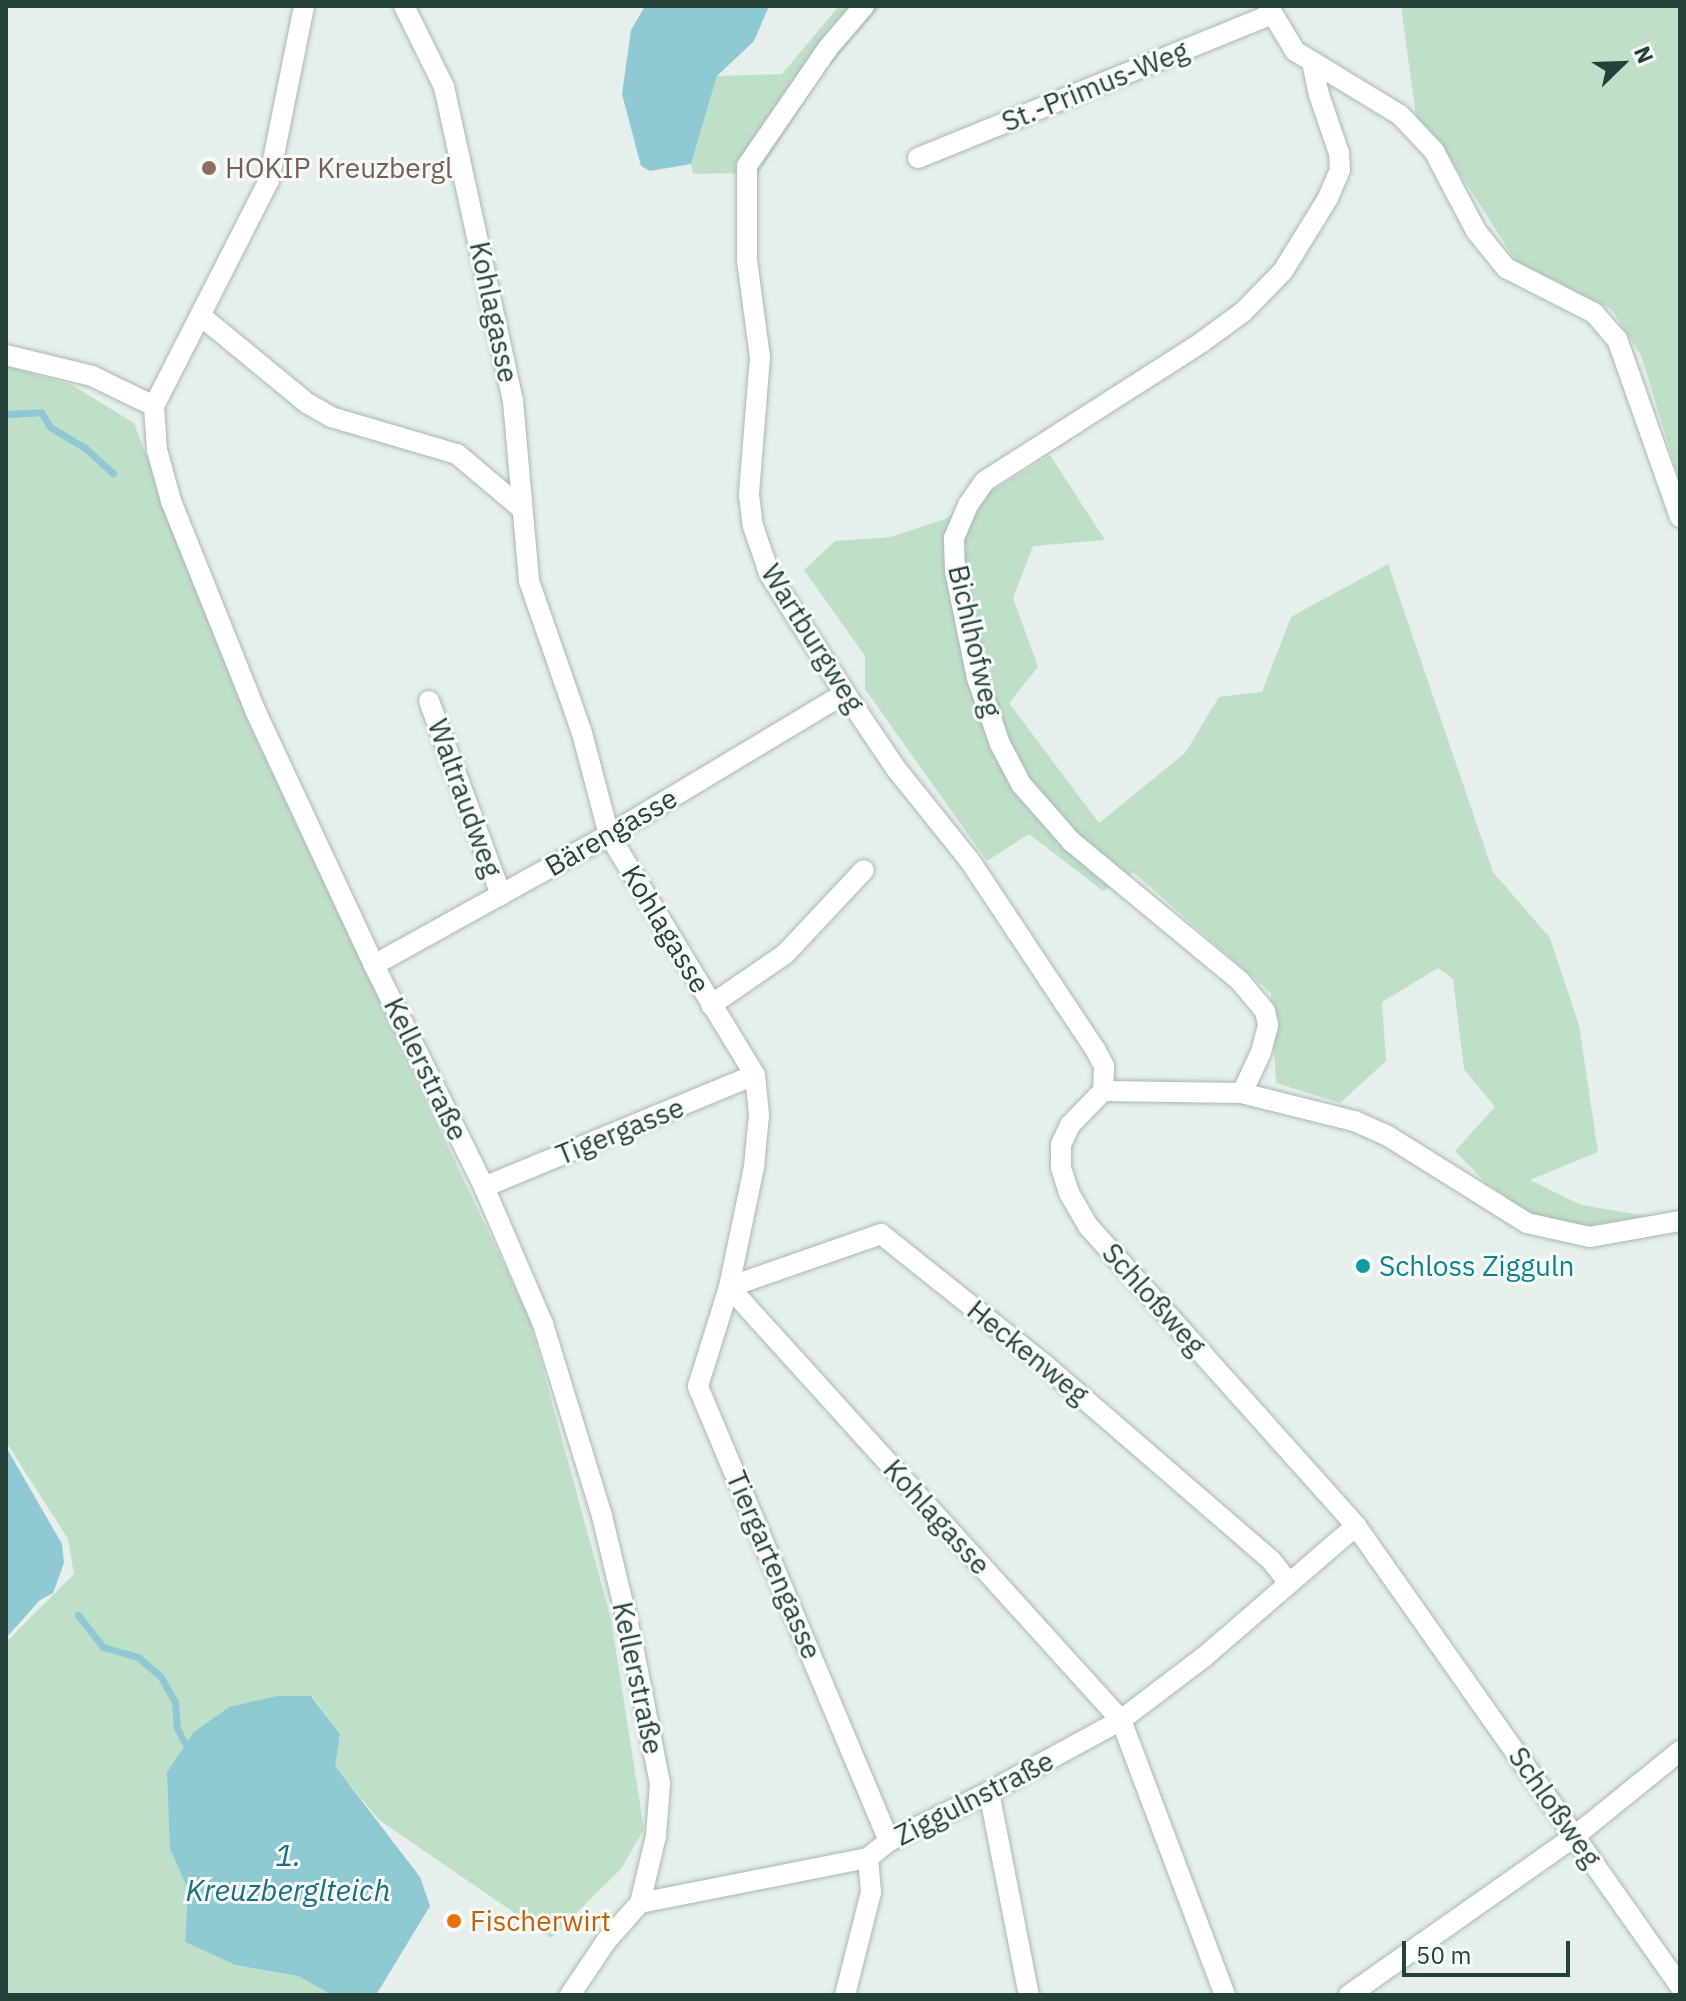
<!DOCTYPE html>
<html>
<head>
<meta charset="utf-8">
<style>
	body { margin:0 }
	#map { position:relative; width:1686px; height:2001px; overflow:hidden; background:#e6efeb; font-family:"IBM Plex Sans",sans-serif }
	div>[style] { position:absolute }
	.green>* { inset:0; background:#bfe0c8 }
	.water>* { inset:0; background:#8ec9d4 }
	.stream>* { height:7px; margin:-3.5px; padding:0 3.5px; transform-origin:3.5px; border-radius:3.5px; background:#8ec9d4 }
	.roads { filter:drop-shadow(0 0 2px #a8b8b2) drop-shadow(0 0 2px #a8b8b2) }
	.minor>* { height:20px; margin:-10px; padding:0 10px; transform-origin:10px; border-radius:10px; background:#fff }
	.dots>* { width:22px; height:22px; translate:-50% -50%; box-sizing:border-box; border:4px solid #f7fbf9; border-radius:50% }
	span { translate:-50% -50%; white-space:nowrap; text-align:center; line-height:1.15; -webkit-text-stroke:6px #f7fbf9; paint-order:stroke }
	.street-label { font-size:28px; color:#24423a }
	.education-label { font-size:28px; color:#785e54 }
	.left { translate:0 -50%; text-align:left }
	.culture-label { font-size:28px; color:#0d838f }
	.food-label { font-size:28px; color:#c56008 }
	.water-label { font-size:30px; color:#1c6f80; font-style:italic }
	.frame { position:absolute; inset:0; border:8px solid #24423a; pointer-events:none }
	.north { position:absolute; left:1582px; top:24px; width:80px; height:80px; -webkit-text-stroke:6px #f7fbf9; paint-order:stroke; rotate:67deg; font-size:22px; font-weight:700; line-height:32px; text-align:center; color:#24423a }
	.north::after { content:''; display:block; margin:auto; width:28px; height:36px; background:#24423a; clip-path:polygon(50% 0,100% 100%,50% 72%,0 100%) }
	.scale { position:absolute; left:1402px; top:1941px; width:168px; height:36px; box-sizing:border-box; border:4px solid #24423a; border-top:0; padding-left:10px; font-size:24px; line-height:28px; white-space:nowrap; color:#24423a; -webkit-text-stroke:6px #f7fbf9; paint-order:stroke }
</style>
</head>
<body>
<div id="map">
	<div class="green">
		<i style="clip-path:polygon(839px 6px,881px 6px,823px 74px,759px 173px,693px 174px,691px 164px,717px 76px,782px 74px)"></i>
		<i style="clip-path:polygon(1401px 6px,1680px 6px,1680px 482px,1641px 355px,1611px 309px,1516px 261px,1441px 144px,1416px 116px)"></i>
		<i style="clip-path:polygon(6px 366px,72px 385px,134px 423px,248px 722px,529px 1318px,611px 1619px,644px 1829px,621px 1869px,551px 1938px,379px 1820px,334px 1766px,340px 1734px,312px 1696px,277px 1696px,170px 1849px,188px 1889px,185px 1942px,235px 1965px,298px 1976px,332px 1995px,6px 1995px,6px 1642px,74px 1574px,68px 1539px,6px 1442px)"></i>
		<i style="clip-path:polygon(1050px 455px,1105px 540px,1033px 546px,1013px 598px,1038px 667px,1009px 703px,1099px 823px,1185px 753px,1219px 697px,1262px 692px,1291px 617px,1388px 564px,1493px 872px,1550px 938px,1579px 1025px,1598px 1152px,1530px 1180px,1581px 1205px,1647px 1216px,1568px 1229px,1533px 1217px,1485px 1182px,1455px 1151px,1495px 1107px,1464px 1069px,1453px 979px,1438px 968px,1382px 1002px,1386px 1061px,1340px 1103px,1276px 1083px,1271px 993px,1133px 872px,1103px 891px,1029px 834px,987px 861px,865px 689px,865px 656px,804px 570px,835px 541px,891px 537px,948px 518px)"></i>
	</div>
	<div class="water">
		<i style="clip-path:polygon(645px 6px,769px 6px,754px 41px,717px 76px,691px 164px,650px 171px,641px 166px,622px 94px,631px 30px)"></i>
		<i style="clip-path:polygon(6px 1447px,62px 1544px,64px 1563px,53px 1593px,40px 1600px,6px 1638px)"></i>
		<i style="clip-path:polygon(277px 1696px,311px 1696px,340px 1734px,335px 1766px,420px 1877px,430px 1906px,376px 1995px,332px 1995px,298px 1976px,235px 1965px,185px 1942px,188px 1889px,170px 1849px,167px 1772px,194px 1732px,229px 1707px)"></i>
	</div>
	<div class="stream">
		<i style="left:6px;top:414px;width:35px;rotate:-3deg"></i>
		<i style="left:41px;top:412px;width:17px;rotate:59deg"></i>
		<i style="left:50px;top:427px;width:41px;rotate:31deg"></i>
		<i style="left:85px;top:448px;width:38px;rotate:42deg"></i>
		<i style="left:78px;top:1615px;width:41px;rotate:52deg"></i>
		<i style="left:103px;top:1647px;width:36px;rotate:16deg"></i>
		<i style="left:138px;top:1657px;width:30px;rotate:41deg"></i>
		<i style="left:161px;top:1677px;width:29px;rotate:61deg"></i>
		<i style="left:175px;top:1702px;width:26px;rotate:86deg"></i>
		<i style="left:177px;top:1728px;width:16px;rotate:63deg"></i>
	</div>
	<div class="roads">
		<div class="minor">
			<i style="left:404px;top:6px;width:90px;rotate:63.7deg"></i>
			<i style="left:444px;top:87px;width:321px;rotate:77.6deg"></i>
			<i style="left:513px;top:401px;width:181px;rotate:84.9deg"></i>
			<i style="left:529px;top:581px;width:161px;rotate:70.8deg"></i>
			<i style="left:582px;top:733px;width:106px;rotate:75.2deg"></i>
			<i style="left:609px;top:835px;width:281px;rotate:58.7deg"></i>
			<i style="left:755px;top:1075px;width:40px;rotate:84.3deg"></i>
			<i style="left:759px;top:1115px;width:52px;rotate:95.5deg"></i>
			<i style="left:754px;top:1167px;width:123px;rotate:101.8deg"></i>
			<i style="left:729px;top:1287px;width:584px;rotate:47.85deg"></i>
			<i style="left:1121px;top:1720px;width:294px;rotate:69.3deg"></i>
			<i style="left:864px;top:6px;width:55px;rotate:130.6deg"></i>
			<i style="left:828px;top:48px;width:143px;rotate:124.5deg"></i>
			<i style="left:747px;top:166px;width:94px;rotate:90deg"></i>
			<i style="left:747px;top:260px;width:98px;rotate:82.4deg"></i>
			<i style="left:760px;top:357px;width:138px;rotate:94.6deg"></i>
			<i style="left:749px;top:495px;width:31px;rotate:83deg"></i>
			<i style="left:753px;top:526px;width:50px;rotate:71.2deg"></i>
			<i style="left:769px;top:573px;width:142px;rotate:57.7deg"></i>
			<i style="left:845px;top:693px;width:93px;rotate:56deg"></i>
			<i style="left:897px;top:770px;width:117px;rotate:51.3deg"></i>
			<i style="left:970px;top:861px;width:226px;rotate:56.4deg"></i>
			<i style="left:1095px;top:1049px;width:19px;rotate:62deg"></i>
			<i style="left:1104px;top:1066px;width:25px;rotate:92deg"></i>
			<i style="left:1268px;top:6px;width:52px;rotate:59deg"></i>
			<i style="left:1295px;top:51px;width:123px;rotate:31.4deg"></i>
			<i style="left:1400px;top:115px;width:50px;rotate:46.6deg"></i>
			<i style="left:1434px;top:151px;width:90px;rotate:62.3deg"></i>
			<i style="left:1476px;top:231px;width:48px;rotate:51deg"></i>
			<i style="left:1506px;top:268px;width:99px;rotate:27.1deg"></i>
			<i style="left:1594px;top:313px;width:35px;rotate:49deg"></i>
			<i style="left:1617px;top:339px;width:189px;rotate:70.5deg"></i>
			<i style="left:918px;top:158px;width:382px;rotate:-22.1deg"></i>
			<i style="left:201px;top:316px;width:137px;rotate:39.4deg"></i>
			<i style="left:307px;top:403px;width:28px;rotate:30deg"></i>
			<i style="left:331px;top:417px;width:131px;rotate:16.4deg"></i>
			<i style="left:457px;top:454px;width:84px;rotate:40.2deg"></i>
			<i style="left:6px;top:355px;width:89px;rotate:13.7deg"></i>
			<i style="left:92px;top:376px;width:69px;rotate:25.8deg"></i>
			<i style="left:154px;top:406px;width:44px;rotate:86.1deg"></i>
			<i style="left:157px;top:450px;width:53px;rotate:74.6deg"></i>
			<i style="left:171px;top:501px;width:225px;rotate:68.1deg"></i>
			<i style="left:255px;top:710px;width:281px;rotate:65deg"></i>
			<i style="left:374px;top:965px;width:248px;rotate:63.6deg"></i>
			<i style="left:484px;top:1187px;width:149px;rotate:66.7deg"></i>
			<i style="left:543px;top:1324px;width:201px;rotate:72.9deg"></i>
			<i style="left:602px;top:1516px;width:129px;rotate:76.5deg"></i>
			<i style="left:632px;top:1641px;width:146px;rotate:78.9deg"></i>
			<i style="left:660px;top:1784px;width:52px;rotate:94.4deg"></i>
			<i style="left:656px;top:1836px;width:69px;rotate:103.4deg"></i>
			<i style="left:154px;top:406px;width:254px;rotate:-63deg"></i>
			<i style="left:269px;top:180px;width:177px;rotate:-78.6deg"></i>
			<i style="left:429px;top:701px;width:207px;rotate:69.6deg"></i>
			<i style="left:374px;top:965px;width:269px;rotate:-29deg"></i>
			<i style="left:609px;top:835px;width:275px;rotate:-31deg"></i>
			<i style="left:711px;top:1005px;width:90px;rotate:-34.6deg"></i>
			<i style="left:785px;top:954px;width:115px;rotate:-46.8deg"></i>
			<i style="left:1242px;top:1093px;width:45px;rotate:-65.1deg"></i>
			<i style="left:1261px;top:1052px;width:28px;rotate:-75deg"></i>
			<i style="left:1268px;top:1025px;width:14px;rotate:-102deg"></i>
			<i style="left:1265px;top:1011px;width:39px;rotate:-130deg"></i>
			<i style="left:1240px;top:981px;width:219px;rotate:-140.4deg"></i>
			<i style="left:1071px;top:841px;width:76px;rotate:-131.3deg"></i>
			<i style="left:1021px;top:784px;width:45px;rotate:-117.7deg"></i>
			<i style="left:1000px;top:744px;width:70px;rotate:-109.2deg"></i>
			<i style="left:977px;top:678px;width:109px;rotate:-101.6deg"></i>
			<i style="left:955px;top:571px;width:33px;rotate:-92deg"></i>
			<i style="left:954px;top:538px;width:36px;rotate:-67deg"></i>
			<i style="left:968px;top:505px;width:29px;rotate:-55deg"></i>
			<i style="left:985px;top:481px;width:258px;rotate:-32.6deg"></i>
			<i style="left:1202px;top:342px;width:51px;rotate:-36.2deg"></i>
			<i style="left:1243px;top:312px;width:57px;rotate:-45.7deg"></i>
			<i style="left:1283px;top:271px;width:86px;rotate:-58.3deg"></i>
			<i style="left:1328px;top:198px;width:30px;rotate:-67deg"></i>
			<i style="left:1340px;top:170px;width:17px;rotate:-93deg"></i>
			<i style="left:1339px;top:153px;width:61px;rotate:-109deg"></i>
			<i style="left:1319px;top:95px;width:34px;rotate:-102deg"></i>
			<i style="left:484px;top:1187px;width:293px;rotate:-22.5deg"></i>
			<i style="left:1680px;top:1221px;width:91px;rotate:169.9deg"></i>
			<i style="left:1590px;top:1237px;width:65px;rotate:-167.5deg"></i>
			<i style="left:1527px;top:1223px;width:164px;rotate:-148deg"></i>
			<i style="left:1388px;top:1136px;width:37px;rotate:-156deg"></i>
			<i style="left:1354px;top:1121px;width:115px;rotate:-166deg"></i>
			<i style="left:1242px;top:1093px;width:139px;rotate:-179.2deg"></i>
			<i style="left:1103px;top:1091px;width:47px;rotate:134.1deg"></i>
			<i style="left:1070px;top:1125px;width:21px;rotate:115deg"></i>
			<i style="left:1061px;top:1144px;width:24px;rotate:90deg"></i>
			<i style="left:1061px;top:1168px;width:26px;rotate:72deg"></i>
			<i style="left:1069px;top:1193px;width:39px;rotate:60deg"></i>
			<i style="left:1089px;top:1227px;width:401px;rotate:48.2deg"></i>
			<i style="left:1356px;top:1526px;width:563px;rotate:54.84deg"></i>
			<i style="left:989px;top:1792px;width:207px;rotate:78.9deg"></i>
			<i style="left:889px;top:1841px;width:493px;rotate:-112.8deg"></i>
			<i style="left:698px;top:1386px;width:104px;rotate:-72.6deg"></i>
			<i style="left:729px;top:1287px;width:161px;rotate:-19.2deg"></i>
			<i style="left:881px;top:1234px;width:210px;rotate:38.6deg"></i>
			<i style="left:1045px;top:1365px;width:298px;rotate:40.8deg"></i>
			<i style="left:1271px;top:1560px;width:29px;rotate:52deg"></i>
			<i style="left:570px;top:1995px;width:66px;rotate:-56.1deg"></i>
			<i style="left:607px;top:1940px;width:50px;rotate:-48.3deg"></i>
			<i style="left:640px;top:1903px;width:232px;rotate:-11.2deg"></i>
			<i style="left:868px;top:1858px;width:27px;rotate:-39deg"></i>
			<i style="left:889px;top:1841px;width:111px;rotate:-26.1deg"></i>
			<i style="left:989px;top:1792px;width:150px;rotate:-28.6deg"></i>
			<i style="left:1121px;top:1720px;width:104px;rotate:-37.2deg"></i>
			<i style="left:1204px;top:1657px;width:201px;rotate:-40.8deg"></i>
			<i style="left:845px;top:1995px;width:106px;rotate:-75.8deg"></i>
			<i style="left:871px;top:1892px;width:34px;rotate:-95deg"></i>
			<i style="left:1349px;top:1995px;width:276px;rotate:-35.1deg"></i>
			<i style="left:1575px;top:1836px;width:135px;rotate:-39deg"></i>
		</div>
	</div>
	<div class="dots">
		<i style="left:209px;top:168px;background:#8d6e63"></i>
		<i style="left:1363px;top:1266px;background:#0f9aa8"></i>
		<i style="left:454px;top:1921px;background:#e8710a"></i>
	</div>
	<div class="street-label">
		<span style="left:1095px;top:86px;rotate:-22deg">St.-Primus-Weg</span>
		<span style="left:494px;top:312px;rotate:78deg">Kohlagasse</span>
		<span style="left:813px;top:638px;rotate:58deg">Wartburgweg</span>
		<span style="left:975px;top:641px;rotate:77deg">Bichlhofweg</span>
		<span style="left:465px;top:798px;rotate:70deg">Waltraudweg</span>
		<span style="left:611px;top:832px;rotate:-30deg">Bärengasse</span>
		<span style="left:666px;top:929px;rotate:59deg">Kohlagasse</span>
		<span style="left:426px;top:1069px;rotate:64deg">Kellerstraße</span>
		<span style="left:620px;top:1131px;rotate:-22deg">Tigergasse</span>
		<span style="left:1154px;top:1299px;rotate:48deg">Schloßweg</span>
		<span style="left:1028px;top:1352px;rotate:39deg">Heckenweg</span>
		<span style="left:937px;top:1517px;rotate:48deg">Kohlagasse</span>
		<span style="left:774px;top:1565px;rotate:67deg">Tiergartengasse</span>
		<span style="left:638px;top:1678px;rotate:78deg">Kellerstraße</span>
		<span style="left:974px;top:1798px;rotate:-27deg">Ziggulnstraße</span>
		<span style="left:1555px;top:1807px;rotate:55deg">Schloßweg</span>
	</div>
	<div class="education-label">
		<span class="left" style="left:225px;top:168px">HOKIP Kreuzbergl</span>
	</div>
	<div class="culture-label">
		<span class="left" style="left:1379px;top:1266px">Schloss Zigguln</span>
	</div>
	<div class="food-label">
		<span class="left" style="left:470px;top:1921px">Fischerwirt</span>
	</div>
	<div class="water-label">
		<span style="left:288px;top:1872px">1.<br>Kreuzberglteich</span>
	</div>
	<div class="frame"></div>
	<div class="north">N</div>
	<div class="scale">50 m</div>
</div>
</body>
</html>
